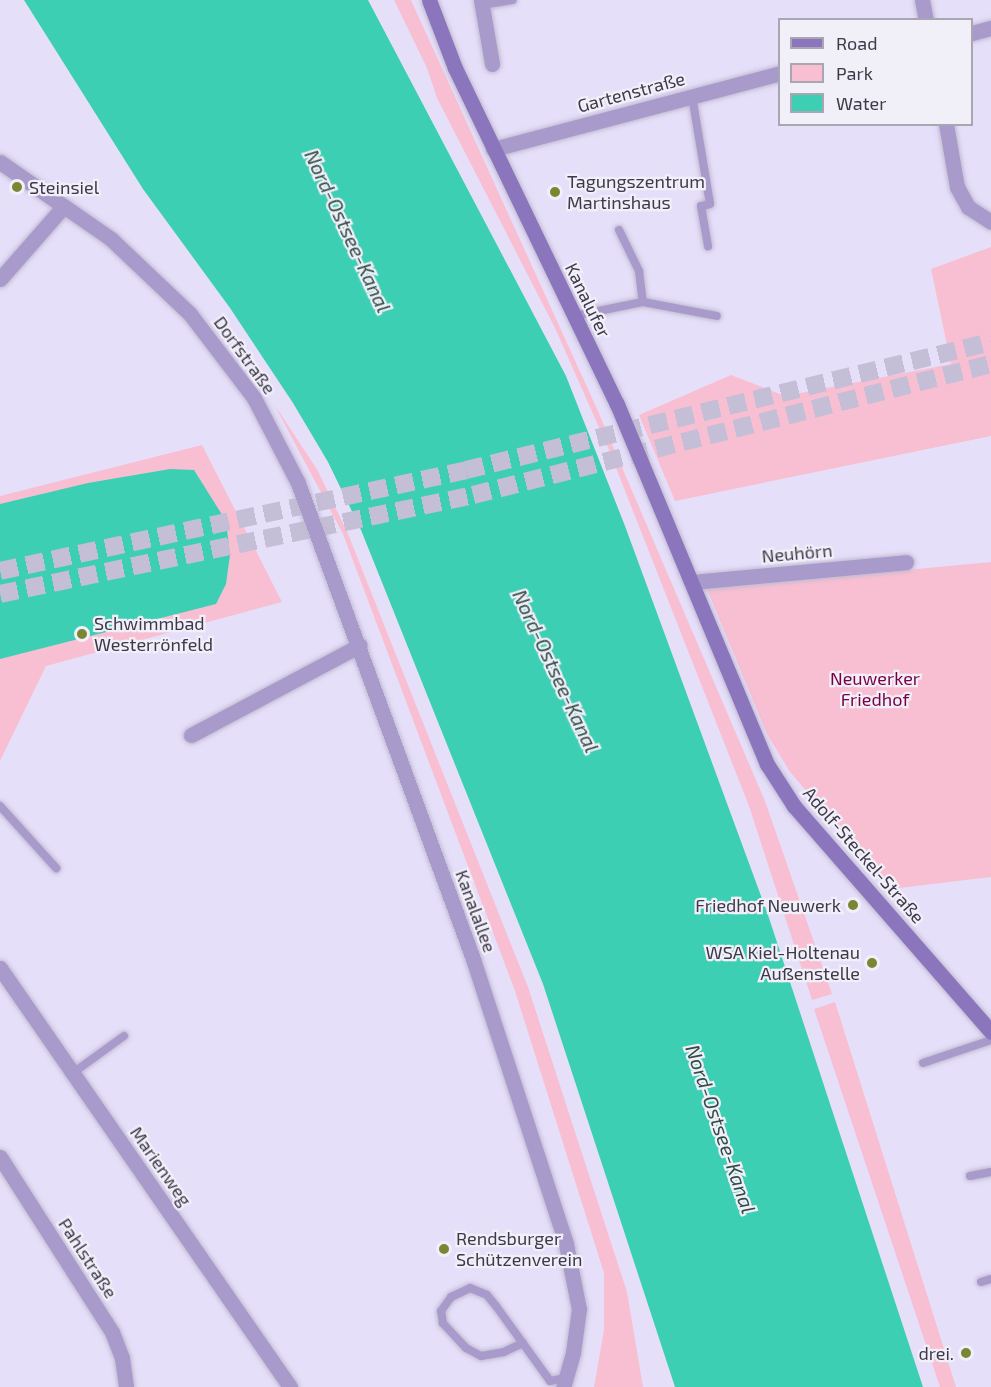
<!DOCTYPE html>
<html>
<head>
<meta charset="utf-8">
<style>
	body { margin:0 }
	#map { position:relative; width:991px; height:1387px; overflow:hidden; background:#e6dff9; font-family:"Exo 2",sans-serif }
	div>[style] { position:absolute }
	.green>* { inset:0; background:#f8bfd2 }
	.water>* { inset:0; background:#3dcfb3 }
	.highway-tunnel>* { height:18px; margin-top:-9px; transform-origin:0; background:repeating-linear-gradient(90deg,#c4bed6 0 18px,transparent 0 27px) }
	.roads { filter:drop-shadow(0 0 2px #c1bad2) drop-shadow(0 0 2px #c1bad2) }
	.lane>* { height:8px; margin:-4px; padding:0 4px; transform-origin:4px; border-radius:4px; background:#a89acb }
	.street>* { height:15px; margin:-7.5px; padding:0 7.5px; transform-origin:7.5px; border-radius:7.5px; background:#a89acb }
	.secondary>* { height:15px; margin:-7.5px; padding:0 7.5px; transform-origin:7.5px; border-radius:7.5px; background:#8b75bd }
	.dots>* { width:16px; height:16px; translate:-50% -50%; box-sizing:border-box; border:3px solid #f1eff8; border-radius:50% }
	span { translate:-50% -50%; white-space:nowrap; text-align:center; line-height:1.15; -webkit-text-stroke:4.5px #f1eff8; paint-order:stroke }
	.street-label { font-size:18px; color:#3e394a }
	.poi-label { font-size:18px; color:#3e394a }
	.left { translate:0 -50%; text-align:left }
	.right { translate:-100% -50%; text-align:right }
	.park-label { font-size:18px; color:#790142 }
	.water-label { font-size:20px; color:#2f4d46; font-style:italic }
	.legend { position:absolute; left:778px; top:18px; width:195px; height:108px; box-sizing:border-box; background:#f1eff8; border:2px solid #a9a6b2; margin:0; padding:8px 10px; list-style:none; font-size:18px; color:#3e394a }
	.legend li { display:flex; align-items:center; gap:12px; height:30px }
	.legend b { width:30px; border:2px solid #a9a6b2 }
</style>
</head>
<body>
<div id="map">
	<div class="green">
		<i style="clip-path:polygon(394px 0,411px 0,597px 409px,765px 801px,832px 994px,812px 1000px,749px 806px,609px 450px,555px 328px,437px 98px,427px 68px)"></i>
		<i style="clip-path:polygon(991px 247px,991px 436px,675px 501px,639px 415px,731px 375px,785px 396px,951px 364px,931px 269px)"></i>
		<i style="clip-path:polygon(274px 404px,318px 471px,348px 534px,528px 987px,627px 1292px,643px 1387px,594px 1387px,604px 1330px,604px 1273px,515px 991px,343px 534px)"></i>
		<i style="clip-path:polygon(202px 445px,282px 602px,46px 666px,0 761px,0 496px)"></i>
		<i style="clip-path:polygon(991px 562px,991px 877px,891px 889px,790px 772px,767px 734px,707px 589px)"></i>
		<i style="clip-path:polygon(835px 1002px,956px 1387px,940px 1387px,814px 1009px)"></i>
	</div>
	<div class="water">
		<i style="clip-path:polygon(24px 0,368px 0,566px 376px,625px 526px,768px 915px,923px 1387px,675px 1387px,543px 984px,361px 530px,328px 462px,293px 403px,230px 308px,143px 189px)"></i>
		<i style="clip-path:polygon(170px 469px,194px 470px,226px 521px,230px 555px,226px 584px,216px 604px,0 659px,0 504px,88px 483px)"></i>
	</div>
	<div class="highway-tunnel">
		<i style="left:0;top:571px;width:477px;rotate:-12.2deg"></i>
		<i style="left:466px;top:470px;width:540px;rotate:-13.7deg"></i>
		<i style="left:0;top:594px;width:483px;rotate:-11.8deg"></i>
		<i style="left:473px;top:495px;width:534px;rotate:-14.19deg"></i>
	</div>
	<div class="roads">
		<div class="lane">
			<i style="left:482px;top:5px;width:31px;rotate:-9deg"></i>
			<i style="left:692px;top:96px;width:109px;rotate:80.5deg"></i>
			<i style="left:710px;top:204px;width:9px;rotate:167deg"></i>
			<i style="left:701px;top:206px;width:41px;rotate:80.1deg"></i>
			<i style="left:619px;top:230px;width:46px;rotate:64deg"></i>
			<i style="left:639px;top:271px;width:31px;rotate:83deg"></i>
			<i style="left:574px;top:316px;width:70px;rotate:-11.5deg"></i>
			<i style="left:643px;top:302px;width:75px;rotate:10.7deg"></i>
			<i style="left:0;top:806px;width:84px;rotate:47.9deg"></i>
			<i style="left:923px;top:1063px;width:72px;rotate:-18.7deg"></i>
			<i style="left:73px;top:1073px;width:63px;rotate:-36deg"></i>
			<i style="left:970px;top:1176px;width:21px;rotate:-11deg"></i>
			<i style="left:981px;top:1282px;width:10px;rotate:-17deg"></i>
			<i style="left:523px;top:1343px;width:21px;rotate:155deg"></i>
			<i style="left:504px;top:1352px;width:23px;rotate:170deg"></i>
			<i style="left:481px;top:1356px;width:17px;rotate:-152deg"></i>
			<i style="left:466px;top:1348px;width:34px;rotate:-133deg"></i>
			<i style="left:443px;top:1323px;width:12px;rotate:-99deg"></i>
			<i style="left:441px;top:1311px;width:17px;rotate:-54deg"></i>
			<i style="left:451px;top:1297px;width:21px;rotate:-25deg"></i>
			<i style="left:470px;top:1288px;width:18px;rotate:22deg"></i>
			<i style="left:487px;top:1295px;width:14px;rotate:51deg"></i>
			<i style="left:496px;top:1306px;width:92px;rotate:54.2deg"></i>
			<i style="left:550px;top:1381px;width:15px;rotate:-11deg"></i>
		</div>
		<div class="street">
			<i style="left:481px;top:0;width:65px;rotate:80.2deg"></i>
			<i style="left:922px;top:0;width:20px;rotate:79deg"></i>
			<i style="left:972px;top:33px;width:20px;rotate:-15deg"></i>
			<i style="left:946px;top:124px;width:64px;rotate:80.1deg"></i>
			<i style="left:957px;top:187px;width:23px;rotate:61deg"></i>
			<i style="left:968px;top:207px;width:27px;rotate:33deg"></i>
			<i style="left:493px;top:149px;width:297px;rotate:-14.8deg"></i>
			<i style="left:0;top:162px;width:135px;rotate:34.7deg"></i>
			<i style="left:111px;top:239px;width:109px;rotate:43.5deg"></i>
			<i style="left:190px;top:314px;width:106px;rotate:52.7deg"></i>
			<i style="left:254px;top:398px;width:96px;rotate:62.6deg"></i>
			<i style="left:298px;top:483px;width:507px;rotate:69.81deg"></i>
			<i style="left:473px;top:959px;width:300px;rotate:71.9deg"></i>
			<i style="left:566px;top:1244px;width:66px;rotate:78.7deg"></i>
			<i style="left:579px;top:1309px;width:44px;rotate:97.8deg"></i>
			<i style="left:573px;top:1353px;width:35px;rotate:106deg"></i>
			<i style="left:0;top:279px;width:96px;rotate:-48.8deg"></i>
			<i style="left:692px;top:582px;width:215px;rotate:-5.3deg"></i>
			<i style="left:191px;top:735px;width:191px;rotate:-28deg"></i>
			<i style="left:0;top:968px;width:510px;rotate:55.31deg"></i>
			<i style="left:0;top:1157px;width:208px;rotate:57.4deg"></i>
			<i style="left:112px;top:1332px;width:28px;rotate:69deg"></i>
			<i style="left:122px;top:1358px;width:29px;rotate:82deg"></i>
		</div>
		<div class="secondary">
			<i style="left:429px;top:0;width:73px;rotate:69.1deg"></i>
			<i style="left:455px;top:68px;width:373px;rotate:64.3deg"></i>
			<i style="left:617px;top:404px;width:390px;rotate:67.4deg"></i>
			<i style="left:767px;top:764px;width:50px;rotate:57.3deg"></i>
			<i style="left:794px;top:806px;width:300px;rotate:48.9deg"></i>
		</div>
	</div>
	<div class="dots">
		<i style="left:17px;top:187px;background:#798633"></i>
		<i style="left:555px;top:192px;background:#798633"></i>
		<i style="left:82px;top:634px;background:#798633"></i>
		<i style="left:853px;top:905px;background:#798633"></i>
		<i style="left:872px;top:963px;background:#798633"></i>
		<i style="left:444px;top:1249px;background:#798633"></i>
		<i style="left:966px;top:1353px;background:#798633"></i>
	</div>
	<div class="street-label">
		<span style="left:631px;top:92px;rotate:-15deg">Gartenstraße</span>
		<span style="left:588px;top:300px;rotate:64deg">Kanalufer</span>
		<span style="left:245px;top:355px;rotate:54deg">Dorfstraße</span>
		<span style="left:797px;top:553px;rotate:-5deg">Neuhörn</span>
		<span style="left:864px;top:855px;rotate:49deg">Adolf-Steckel-Straße</span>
		<span style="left:476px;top:911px;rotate:70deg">Kanalallee</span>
		<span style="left:161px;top:1166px;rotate:55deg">Marienweg</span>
		<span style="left:88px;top:1258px;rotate:57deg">Pahlstraße</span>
	</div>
	<div class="poi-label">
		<span class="left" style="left:567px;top:192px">Tagungszentrum<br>Martinshaus</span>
		<span class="left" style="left:29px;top:187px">Steinsiel</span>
		<span class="left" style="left:94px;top:634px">Schwimmbad<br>Westerrönfeld</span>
		<span class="right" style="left:841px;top:905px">Friedhof Neuwerk</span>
		<span class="right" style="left:860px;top:963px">WSA Kiel-Holtenau<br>Außenstelle</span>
		<span class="left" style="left:456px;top:1249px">Rendsburger<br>Schützenverein</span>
		<span class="right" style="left:954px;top:1353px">drei.</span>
	</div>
	<div class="park-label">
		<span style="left:875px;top:689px">Neuwerker<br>Friedhof</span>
	</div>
	<div class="water-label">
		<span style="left:348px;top:231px;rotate:65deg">Nord-Ostsee-Kanal</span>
		<span style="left:556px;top:671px;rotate:65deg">Nord-Ostsee-Kanal</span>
		<span style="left:721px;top:1129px;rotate:71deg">Nord-Ostsee-Kanal</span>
	</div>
	<ul class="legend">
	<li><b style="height:8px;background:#8b75bd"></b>Road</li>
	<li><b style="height:16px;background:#f8bfd2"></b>Park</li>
	<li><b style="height:16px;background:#3dcfb3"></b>Water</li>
	</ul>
</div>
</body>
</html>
